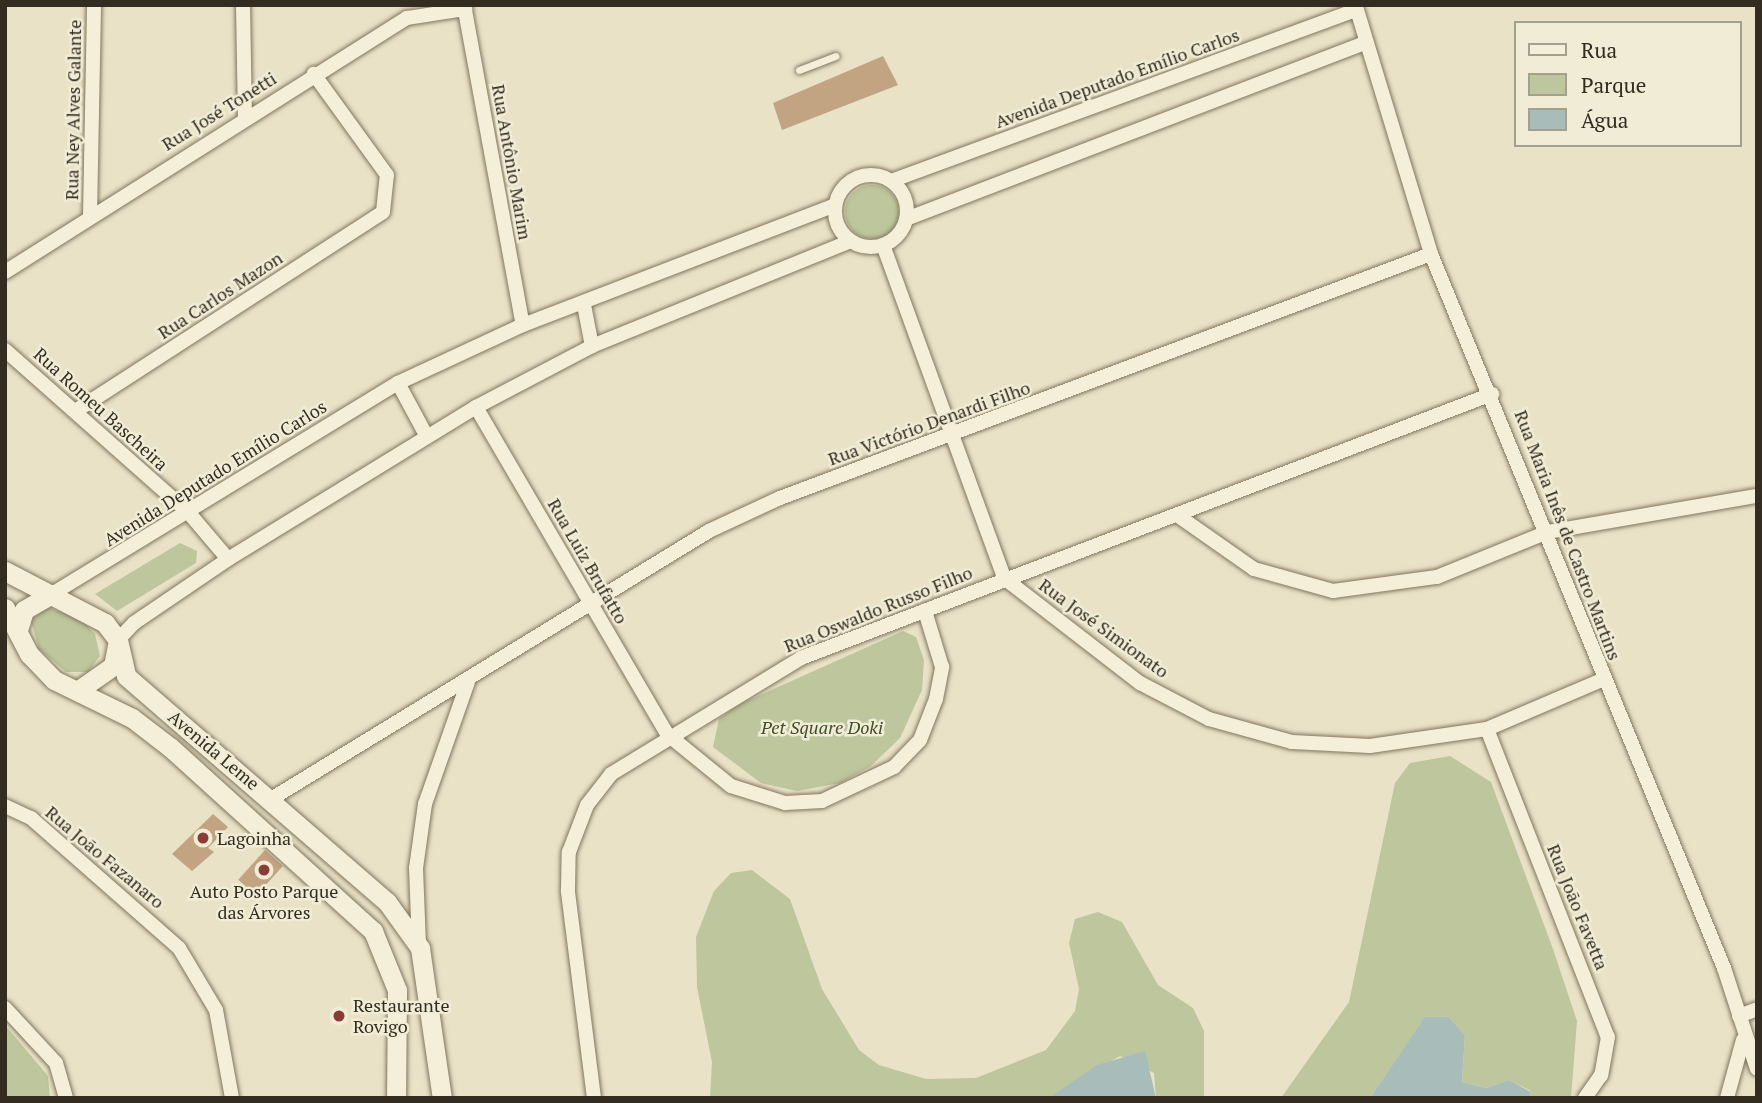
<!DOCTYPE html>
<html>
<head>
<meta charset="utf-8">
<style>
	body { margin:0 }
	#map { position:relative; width:1762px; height:1103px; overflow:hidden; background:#e9e2c7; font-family:"PT Serif",serif }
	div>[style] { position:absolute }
	.green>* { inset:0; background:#bdc69c }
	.round { border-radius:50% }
	.water>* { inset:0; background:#a8bdb9 }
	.building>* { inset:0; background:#c2a382; transform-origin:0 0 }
	.roads { filter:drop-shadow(0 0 2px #82755f) drop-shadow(0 0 2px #82755f) }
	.lane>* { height:7px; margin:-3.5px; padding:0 3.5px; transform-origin:3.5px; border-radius:3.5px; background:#f5efd9 }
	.street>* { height:14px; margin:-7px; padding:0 7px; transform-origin:7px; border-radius:7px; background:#f5efd9 }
	.street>.ring { margin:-7px; padding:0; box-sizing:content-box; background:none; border:14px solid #f5efd9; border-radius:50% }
	.secondary>* { height:19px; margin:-9.5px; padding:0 9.5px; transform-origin:9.5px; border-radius:9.5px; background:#f5efd9 }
	.dots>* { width:19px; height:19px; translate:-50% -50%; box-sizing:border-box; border:4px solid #f1ecd6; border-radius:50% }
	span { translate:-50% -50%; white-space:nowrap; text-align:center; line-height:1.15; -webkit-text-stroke:5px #f1ecd6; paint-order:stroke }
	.street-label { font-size:18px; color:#342c20 }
	.park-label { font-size:18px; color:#424e2a; font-style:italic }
	.poi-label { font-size:18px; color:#342c20 }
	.left { translate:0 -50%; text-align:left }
	.frame { position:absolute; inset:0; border:7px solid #342c20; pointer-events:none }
	.legend { position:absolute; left:1514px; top:21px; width:228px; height:126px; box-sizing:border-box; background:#f1ecd6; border:2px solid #a59f8d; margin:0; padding:9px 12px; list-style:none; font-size:21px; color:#342c20 }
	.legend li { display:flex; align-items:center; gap:14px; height:35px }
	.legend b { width:35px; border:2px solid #a59f8d }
</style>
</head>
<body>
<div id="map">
	<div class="green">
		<i class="round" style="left:845px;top:185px;width:54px;height:54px"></i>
		<i style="clip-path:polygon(180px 543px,197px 551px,196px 563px,117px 611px,95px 594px)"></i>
		<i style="clip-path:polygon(45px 607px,80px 618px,95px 634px,100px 656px,88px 672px,66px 672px,39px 649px,31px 621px)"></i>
		<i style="clip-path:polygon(903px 631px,916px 637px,924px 660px,922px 690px,900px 738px,871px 766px,840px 783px,797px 791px,761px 783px,713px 747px,719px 719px,740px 704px)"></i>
		<i style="clip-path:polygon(1450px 756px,1491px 782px,1553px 949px,1577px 1021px,1571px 1098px,1530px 1098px,1531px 1091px,1509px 1080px,1486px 1088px,1462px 1082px,1465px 1035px,1449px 1017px,1425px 1018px,1370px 1098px,1281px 1098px,1349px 1002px,1395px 783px,1410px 763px)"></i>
		<i style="clip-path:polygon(752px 870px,790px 899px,822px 989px,859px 1050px,879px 1065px,926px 1079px,976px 1078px,1046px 1050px,1075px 1011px,1079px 989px,1069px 943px,1075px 919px,1098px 912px,1122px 922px,1158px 985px,1193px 1008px,1204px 1031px,1204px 1098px,1156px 1098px,1154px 1073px,1120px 1056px,1049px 1098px,710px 1098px,712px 1062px,697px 987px,696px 937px,714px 891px,731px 873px)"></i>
		<i style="clip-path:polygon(5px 1025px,48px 1076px,50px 1098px,5px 1098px)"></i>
	</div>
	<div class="water">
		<i style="clip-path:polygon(1425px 1017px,1449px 1017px,1465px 1035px,1462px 1082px,1486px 1088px,1509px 1080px,1531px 1092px,1530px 1098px,1370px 1098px)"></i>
		<i style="clip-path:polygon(1145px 1051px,1156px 1098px,1049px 1098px,1097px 1065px)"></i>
	</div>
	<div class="building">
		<i style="clip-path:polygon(883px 56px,898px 85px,782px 130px,773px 103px)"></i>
		<i style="clip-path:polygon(213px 814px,228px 827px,208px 848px,214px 852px,192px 871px,172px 854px)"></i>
		<i style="left:265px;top:850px;width:24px;height:40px;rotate:42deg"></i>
	</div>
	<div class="roads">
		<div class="lane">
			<i style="left:799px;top:70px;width:39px;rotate:-21deg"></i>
		</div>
		<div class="street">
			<i style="left:243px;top:5px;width:112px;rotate:89deg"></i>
			<i style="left:464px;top:5px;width:325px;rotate:79.6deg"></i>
			<i style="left:1357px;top:10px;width:255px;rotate:73.1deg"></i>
			<i style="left:1431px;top:254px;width:772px;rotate:67.69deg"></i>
			<i style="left:1724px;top:968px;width:106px;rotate:71.9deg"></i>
			<i class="ring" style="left:835px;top:175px;width:58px;height:58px"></i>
			<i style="left:891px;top:181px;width:496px;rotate:-20.2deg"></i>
			<i style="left:90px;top:216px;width:211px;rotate:-88.9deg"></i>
			<i style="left:906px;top:219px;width:492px;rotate:-21deg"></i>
			<i style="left:883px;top:245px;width:354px;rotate:70deg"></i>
			<i style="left:1004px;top:578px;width:172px;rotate:37.7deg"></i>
			<i style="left:1140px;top:683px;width:78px;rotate:27.6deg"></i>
			<i style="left:1209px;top:719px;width:86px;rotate:15.5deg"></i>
			<i style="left:1292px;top:742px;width:78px;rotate:2.9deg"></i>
			<i style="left:1370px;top:746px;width:118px;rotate:-8.3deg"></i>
			<i style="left:1487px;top:729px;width:127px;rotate:-23.1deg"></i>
			<i style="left:5px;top:272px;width:476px;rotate:-32.3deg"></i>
			<i style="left:407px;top:18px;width:59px;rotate:-8.8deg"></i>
			<i style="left:584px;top:305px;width:42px;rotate:79deg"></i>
			<i style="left:5px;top:350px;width:246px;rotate:41.5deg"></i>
			<i style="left:189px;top:513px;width:60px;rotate:49.7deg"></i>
			<i style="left:398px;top:383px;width:59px;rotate:61.7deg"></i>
			<i style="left:476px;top:407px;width:379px;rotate:59.7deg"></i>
			<i style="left:667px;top:734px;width:82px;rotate:39.1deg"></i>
			<i style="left:731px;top:786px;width:57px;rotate:17.5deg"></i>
			<i style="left:785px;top:803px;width:37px;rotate:-3deg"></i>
			<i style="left:822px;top:801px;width:80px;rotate:-25.3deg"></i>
			<i style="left:894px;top:767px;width:37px;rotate:-46deg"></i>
			<i style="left:920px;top:740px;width:44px;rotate:-68.7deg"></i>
			<i style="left:936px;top:699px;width:33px;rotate:-79deg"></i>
			<i style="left:942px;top:667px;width:59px;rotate:-106.9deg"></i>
			<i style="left:77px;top:410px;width:364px;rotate:-32.9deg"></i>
			<i style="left:383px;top:212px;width:37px;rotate:-84deg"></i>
			<i style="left:387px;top:175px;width:125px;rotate:-125.9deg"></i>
			<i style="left:1177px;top:515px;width:94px;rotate:35deg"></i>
			<i style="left:1254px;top:569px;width:82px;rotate:15.6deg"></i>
			<i style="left:1333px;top:591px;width:105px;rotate:-7.7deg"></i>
			<i style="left:1437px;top:577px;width:120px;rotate:-22.1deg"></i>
			<i style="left:1548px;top:532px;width:212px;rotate:-9.8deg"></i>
			<i style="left:52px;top:594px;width:405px;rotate:-31.4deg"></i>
			<i style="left:398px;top:383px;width:138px;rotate:-24.9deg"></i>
			<i style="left:523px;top:325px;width:334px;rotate:-21deg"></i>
			<i style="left:118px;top:640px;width:23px;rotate:-47deg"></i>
			<i style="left:134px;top:623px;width:114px;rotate:-34.2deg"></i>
			<i style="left:228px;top:559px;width:291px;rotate:-31.5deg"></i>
			<i style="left:476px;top:407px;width:131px;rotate:-27.7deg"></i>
			<i style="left:592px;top:346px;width:279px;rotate:-22.1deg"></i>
			<i style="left:1487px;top:729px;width:331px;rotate:68.6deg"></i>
			<i style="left:1608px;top:1037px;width:39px;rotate:100deg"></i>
			<i style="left:1601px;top:1075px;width:28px;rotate:125deg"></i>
			<i style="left:271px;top:799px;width:513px;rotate:-31.46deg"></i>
			<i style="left:709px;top:531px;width:78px;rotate:-24.9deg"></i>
			<i style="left:780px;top:498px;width:695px;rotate:-20.55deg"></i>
			<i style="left:5px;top:806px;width:29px;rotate:25deg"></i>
			<i style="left:31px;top:818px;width:197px;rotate:41.3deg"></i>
			<i style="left:179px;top:948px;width:72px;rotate:59.2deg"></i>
			<i style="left:216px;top:1010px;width:89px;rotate:79.7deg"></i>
			<i style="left:419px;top:946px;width:78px;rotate:-92.2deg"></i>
			<i style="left:416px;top:868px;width:65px;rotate:-82deg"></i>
			<i style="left:425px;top:804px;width:129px;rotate:-70.6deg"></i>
			<i style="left:5px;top:1008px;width:75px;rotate:47.2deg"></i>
			<i style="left:56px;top:1063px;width:36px;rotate:74deg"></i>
			<i style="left:1739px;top:1016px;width:19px;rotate:-21deg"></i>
			<i style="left:594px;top:1098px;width:209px;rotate:-97.2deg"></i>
			<i style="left:568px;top:891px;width:39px;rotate:-89deg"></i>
			<i style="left:569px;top:852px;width:50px;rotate:-69deg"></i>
			<i style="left:587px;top:805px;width:39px;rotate:-52deg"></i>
			<i style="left:611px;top:774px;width:223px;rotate:-31.4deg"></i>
			<i style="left:801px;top:658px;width:740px;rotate:-20.91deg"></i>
			<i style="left:1727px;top:1098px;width:60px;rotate:-74.6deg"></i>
		</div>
		<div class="secondary">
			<i style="left:5px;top:571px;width:113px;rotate:27.5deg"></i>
			<i style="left:105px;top:623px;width:21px;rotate:53deg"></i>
			<i style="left:118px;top:640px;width:37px;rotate:77deg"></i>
			<i style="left:126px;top:676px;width:345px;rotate:40.9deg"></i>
			<i style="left:387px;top:902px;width:57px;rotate:54.3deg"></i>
			<i style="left:420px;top:948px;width:152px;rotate:81.7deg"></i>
			<i style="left:5px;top:608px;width:52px;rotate:62.4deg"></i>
			<i style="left:29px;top:654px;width:36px;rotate:46deg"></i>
			<i style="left:54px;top:680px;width:87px;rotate:26deg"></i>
			<i style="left:132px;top:718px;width:49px;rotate:37.6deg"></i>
			<i style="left:171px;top:748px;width:273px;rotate:42.2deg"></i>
			<i style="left:373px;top:931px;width:64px;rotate:67.9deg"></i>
			<i style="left:397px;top:990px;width:108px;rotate:90.5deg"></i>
			<i style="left:18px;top:630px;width:21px;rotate:-73deg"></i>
			<i style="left:24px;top:610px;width:32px;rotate:-30deg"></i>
			<i style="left:80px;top:689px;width:40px;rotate:-34.9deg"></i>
			<i style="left:113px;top:666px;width:21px;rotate:-79deg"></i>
		</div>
	</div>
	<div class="dots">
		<i style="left:203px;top:838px;background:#8a3d36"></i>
		<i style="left:264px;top:870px;background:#8a3d36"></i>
		<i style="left:339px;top:1016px;background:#8a3d36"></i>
	</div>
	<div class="street-label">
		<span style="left:1117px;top:78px;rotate:-20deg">Avenida Deputado Emílio Carlos</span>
		<span style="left:73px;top:110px;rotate:-89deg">Rua Ney Alves Galante</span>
		<span style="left:219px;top:111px;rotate:-32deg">Rua José Tonetti</span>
		<span style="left:512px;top:162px;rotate:80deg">Rua Antônio Marim</span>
		<span style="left:220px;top:295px;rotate:-33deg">Rua Carlos Mazon</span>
		<span style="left:101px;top:409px;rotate:42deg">Rua Romeu Bascheira</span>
		<span style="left:929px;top:423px;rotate:-20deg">Rua Victório Denardi Filho</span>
		<span style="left:215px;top:473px;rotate:-32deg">Avenida Deputado Emílio Carlos</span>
		<span style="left:1568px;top:535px;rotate:69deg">Rua Maria Inês de Castro Martins</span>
		<span style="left:588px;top:561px;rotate:60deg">Rua Luiz Brufatto</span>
		<span style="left:878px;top:609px;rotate:-22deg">Rua Oswaldo Russo Filho</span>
		<span style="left:1104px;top:628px;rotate:36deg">Rua José Simionato</span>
		<span style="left:214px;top:750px;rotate:40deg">Avenida Leme</span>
		<span style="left:105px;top:857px;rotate:40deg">Rua João Fazanaro</span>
		<span style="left:1578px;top:907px;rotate:68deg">Rua João Favetta</span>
	</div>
	<div class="park-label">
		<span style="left:822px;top:727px">Pet Square Doki</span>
	</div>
	<div class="poi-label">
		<span class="left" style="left:217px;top:838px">Lagoinha</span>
		<span style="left:264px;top:902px">Auto Posto Parque<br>das Árvores</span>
		<span class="left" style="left:353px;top:1016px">Restaurante<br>Rovigo</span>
	</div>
	<div class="frame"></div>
	<ul class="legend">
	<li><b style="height:9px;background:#f5efd9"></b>Rua</li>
	<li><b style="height:19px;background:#bdc69c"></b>Parque</li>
	<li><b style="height:19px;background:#a8bdb9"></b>Água</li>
	</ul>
</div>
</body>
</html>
